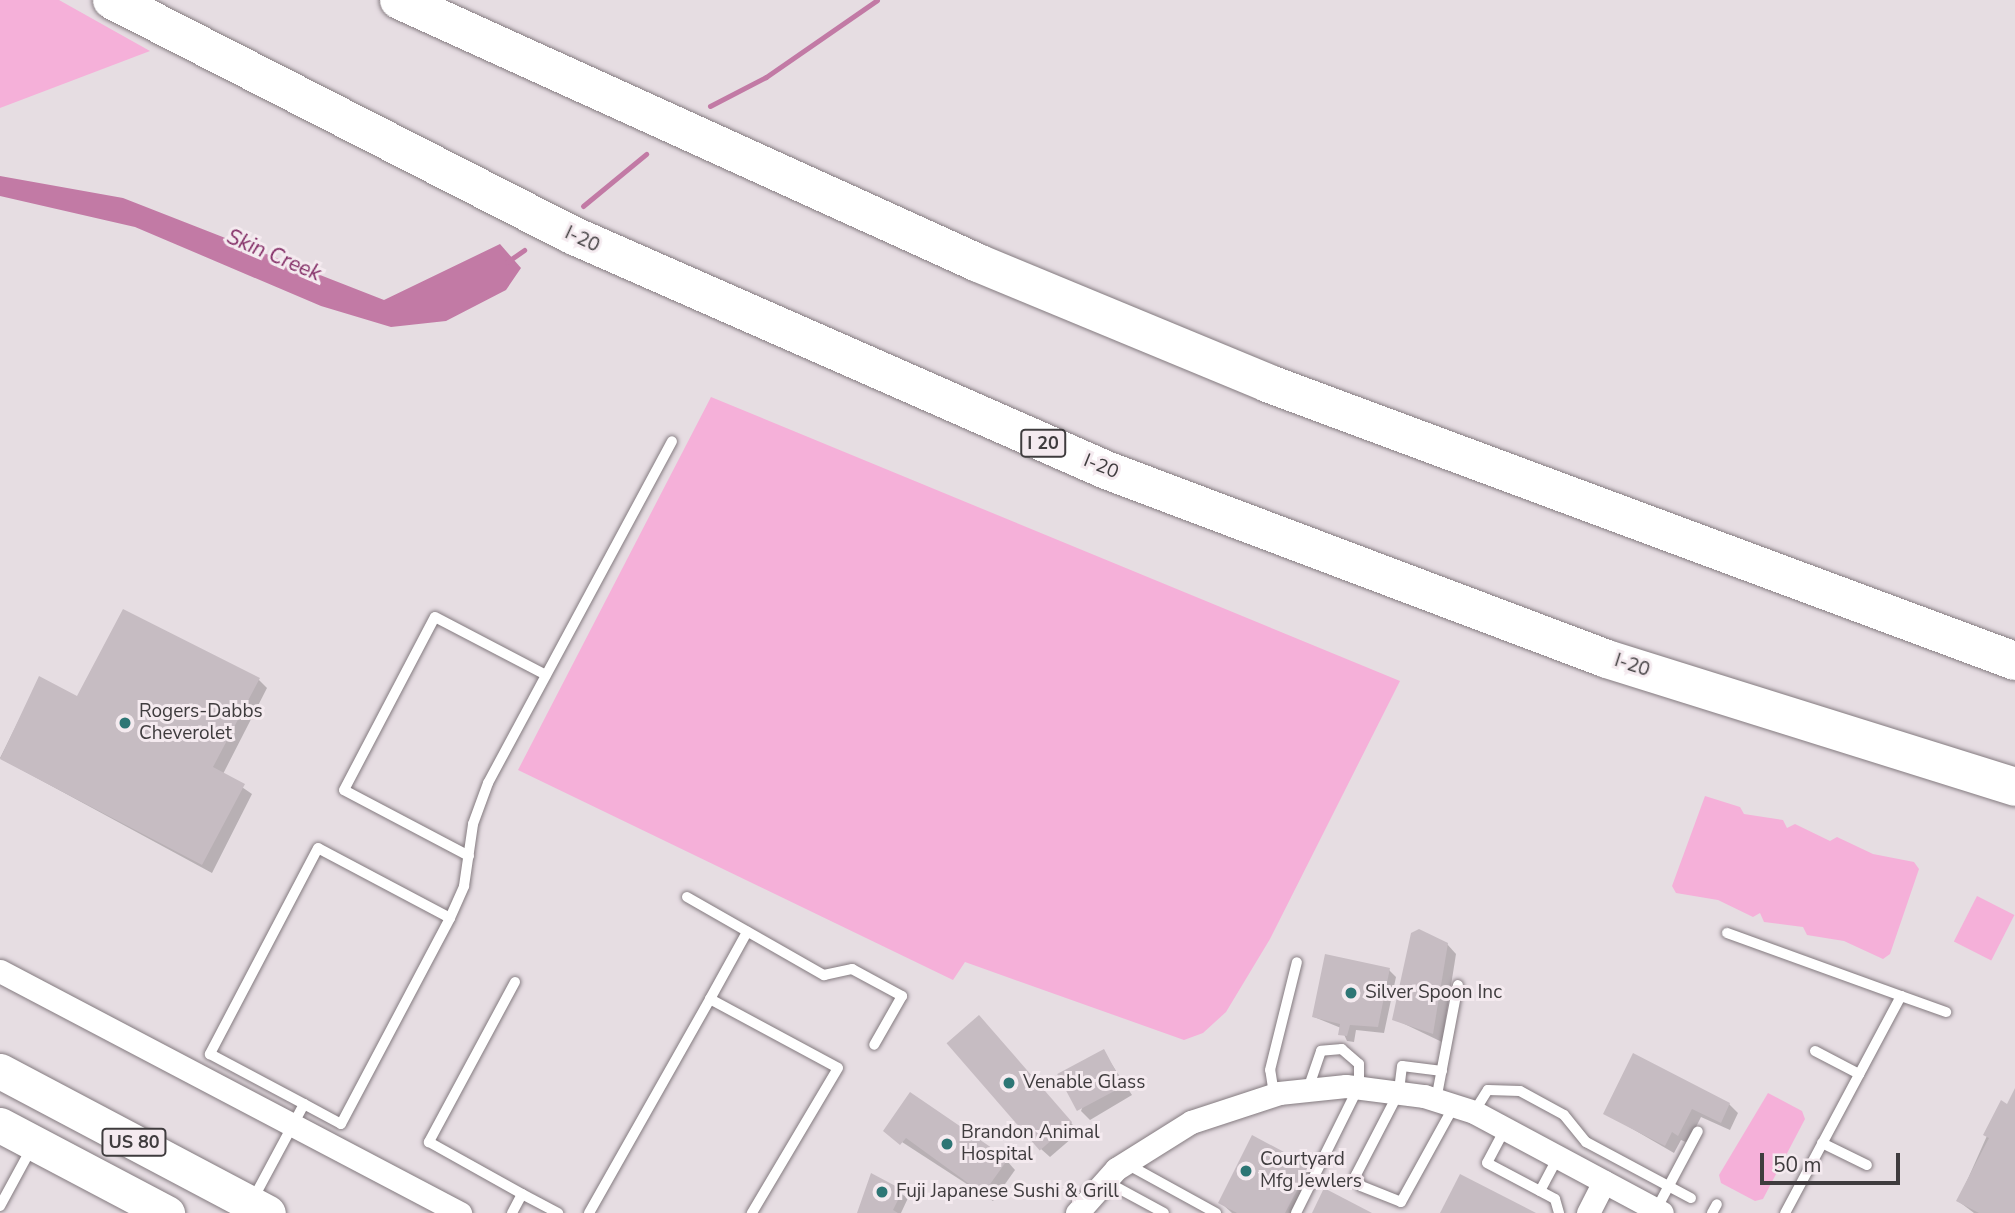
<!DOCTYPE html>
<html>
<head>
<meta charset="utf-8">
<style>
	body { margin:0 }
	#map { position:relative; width:2015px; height:1213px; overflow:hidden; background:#e6dde2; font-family:"Nunito Sans",sans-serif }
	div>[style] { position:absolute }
	.green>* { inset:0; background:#f5b0d9; transform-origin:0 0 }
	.water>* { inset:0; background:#c27aa5 }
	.shadow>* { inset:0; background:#0003 }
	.stream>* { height:5px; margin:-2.5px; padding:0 2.5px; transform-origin:2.5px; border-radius:2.5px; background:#c27aa5 }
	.building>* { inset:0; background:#c6bcc2; transform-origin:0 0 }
	.roads { filter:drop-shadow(0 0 2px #847b80) drop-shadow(0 0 2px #847b80) }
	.lane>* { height:10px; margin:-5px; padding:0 5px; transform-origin:5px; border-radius:5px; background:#fff }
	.street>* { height:23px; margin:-11.5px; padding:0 11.5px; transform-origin:11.5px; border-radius:11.5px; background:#fff }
	.primary>* { height:35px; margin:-17.5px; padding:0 17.5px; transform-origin:17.5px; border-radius:17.5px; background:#fff }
	.highway>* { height:38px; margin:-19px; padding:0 19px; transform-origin:19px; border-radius:19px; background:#fff }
	.dots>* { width:19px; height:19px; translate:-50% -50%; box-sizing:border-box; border:4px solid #f4eaef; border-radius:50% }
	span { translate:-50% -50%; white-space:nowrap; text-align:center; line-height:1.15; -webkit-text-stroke:6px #f4eaef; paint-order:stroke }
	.shield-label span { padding:2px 5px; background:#f4eaef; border:2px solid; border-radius:5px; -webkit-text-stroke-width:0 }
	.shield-label { font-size:18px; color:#3f3c3e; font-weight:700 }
	.street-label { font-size:19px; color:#3f3c3e }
	.poi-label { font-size:19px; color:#3f3c3e }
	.left { translate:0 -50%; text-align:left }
	.water-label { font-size:21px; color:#822c65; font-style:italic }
	.scale { position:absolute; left:1760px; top:1153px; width:140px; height:32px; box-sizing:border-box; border:4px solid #3f3c3e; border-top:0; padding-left:9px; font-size:21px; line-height:24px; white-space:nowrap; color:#3f3c3e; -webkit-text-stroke:5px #f4eaef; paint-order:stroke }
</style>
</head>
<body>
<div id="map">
	<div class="green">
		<i style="clip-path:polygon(0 0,59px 0,150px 51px,0 108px)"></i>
		<i style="clip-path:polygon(711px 397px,1400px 681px,1270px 939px,1226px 1012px,1203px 1033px,1184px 1040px,965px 962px,953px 980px,518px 770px)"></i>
		<i style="clip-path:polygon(1705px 796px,1740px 807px,1744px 814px,1783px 820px,1787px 828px,1795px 824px,1830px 841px,1837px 837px,1873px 854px,1914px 862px,1919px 869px,1890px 954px,1883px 959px,1844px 941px,1807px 935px,1803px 927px,1764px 922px,1760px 913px,1753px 917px,1718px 900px,1676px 893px,1672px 886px)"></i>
		<i style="left:1977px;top:896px;width:42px;height:51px;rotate:27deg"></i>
		<i style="clip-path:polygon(1768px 1093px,1802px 1111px,1805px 1119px,1763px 1199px,1755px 1201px,1721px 1183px,1719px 1175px)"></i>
	</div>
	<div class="water">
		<i style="clip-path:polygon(0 176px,123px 198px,384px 300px,500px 244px,521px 268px,506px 290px,446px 321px,391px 327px,321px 306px,135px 227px,0 196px)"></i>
	</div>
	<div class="shadow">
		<i style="clip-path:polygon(40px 678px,78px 699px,259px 680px,267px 688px,223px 774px,252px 794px,212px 873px,0 758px)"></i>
		<i style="clip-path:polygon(1447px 944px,1456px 954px,1442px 1042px,1394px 1019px)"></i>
		<i style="clip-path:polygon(1389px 970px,1396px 977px,1384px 1033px,1356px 1030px,1354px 1042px,1347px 1041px,1341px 1028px,1314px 1017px)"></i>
		<i style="clip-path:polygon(987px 1027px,1079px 1132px,1050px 1157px,1041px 1149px)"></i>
		<i style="clip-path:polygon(1103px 1051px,1132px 1095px,1090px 1120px,1081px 1111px)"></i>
		<i style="clip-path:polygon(2015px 1092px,2015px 1213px,1974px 1213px,1958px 1201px,2002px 1102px,2008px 1106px)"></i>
		<i style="clip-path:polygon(1729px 1104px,1738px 1113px,1730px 1130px,1701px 1117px,1688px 1143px,1681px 1140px,1674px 1153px,1605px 1113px)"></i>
		<i style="clip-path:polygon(885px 1131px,1007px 1161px,1015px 1170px,993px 1201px)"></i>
		<i style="clip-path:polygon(1309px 1168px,1318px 1177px,1299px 1213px,1232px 1213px,1220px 1202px)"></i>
		<i style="clip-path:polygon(872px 1176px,908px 1198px,901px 1213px,859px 1213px)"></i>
	</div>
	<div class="stream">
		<i style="left:710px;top:106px;width:63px;rotate:-27.4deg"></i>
		<i style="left:766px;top:77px;width:135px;rotate:-34.7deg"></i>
		<i style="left:583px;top:206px;width:82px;rotate:-39.5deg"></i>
		<i style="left:507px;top:262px;width:21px;rotate:-35deg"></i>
	</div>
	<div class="building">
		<i style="clip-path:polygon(123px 609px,260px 678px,213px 767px,245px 784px,202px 865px,0 759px,39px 676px,77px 696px)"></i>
		<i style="clip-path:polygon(1419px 929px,1448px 943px,1433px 1034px,1392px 1020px,1411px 933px)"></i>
		<i style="clip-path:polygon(1325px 954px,1390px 968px,1378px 1027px,1350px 1025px,1347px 1036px,1338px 1035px,1340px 1024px,1312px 1017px)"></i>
		<i style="left:979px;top:1015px;width:142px;height:43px;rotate:49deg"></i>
		<i style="left:1104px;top:1049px;width:42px;height:53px;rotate:62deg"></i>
		<i style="clip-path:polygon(1633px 1053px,1730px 1103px,1721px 1123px,1692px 1109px,1678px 1136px,1672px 1132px,1665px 1146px,1603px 1114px)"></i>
		<i style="clip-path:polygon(2015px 1088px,2015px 1213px,1979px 1213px,1956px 1201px,1989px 1138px,1983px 1135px,2001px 1100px,2007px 1104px)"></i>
		<i style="clip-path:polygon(910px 1092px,1008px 1159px,983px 1194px,906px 1138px,900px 1145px,883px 1131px)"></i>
		<i style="clip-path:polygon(1252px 1135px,1310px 1166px,1285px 1213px,1237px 1213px,1218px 1203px)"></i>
		<i style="clip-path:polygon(871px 1173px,903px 1190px,893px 1210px,898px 1213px,857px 1213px)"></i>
		<i style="clip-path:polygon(1460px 1174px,1536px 1213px,1440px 1213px)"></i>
		<i style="clip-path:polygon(1324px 1188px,1372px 1213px,1312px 1213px)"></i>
	</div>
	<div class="roads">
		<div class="lane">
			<i style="left:469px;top:856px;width:141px;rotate:-152.2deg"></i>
			<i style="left:344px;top:790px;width:195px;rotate:-62.3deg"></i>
			<i style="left:435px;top:617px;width:125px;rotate:27.6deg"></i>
			<i style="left:687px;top:897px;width:158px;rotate:29.7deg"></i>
			<i style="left:824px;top:975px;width:29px;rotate:-12deg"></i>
			<i style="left:852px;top:969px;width:57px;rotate:28.4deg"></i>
			<i style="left:902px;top:996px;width:56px;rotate:119.7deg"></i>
			<i style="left:450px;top:918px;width:35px;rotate:-66deg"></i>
			<i style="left:464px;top:886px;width:63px;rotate:-81.7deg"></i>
			<i style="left:473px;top:824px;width:44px;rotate:-69.9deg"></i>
			<i style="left:488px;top:783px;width:388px;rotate:-61.7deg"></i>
			<i style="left:1727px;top:933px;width:185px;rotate:19.9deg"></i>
			<i style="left:1901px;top:996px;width:246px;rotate:118.1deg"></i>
			<i style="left:515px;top:982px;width:182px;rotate:118.3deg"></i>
			<i style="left:429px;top:1142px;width:107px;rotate:29.2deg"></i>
			<i style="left:1901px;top:996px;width:48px;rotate:19.6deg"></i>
			<i style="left:710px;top:999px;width:77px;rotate:-61.1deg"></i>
			<i style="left:1815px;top:1051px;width:50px;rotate:27.6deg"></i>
			<i style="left:1442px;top:1071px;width:40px;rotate:-172.9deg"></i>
			<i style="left:1402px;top:1066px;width:26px;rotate:97deg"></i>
			<i style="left:1399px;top:1092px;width:93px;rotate:117.4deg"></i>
			<i style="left:1356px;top:1175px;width:12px;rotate:66deg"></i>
			<i style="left:1361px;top:1186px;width:43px;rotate:21.8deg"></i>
			<i style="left:1401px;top:1202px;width:110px;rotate:-61.1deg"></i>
			<i style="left:1274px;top:1094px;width:24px;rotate:-99deg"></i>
			<i style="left:1270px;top:1070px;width:111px;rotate:-76deg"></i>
			<i style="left:1436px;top:1100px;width:117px;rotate:-79.2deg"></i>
			<i style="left:1474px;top:1112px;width:26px;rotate:-58deg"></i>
			<i style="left:1488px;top:1090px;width:32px;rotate:2deg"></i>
			<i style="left:1520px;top:1091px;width:50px;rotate:28.6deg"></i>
			<i style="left:1564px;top:1115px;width:35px;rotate:51deg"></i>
			<i style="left:1586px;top:1142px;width:119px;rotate:28.1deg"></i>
			<i style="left:1505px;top:1129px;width:38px;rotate:118deg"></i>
			<i style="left:1487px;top:1163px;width:77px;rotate:27.9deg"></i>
			<i style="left:1555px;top:1199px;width:15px;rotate:74deg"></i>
			<i style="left:1822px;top:1143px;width:50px;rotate:26.1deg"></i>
			<i style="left:1125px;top:1163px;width:104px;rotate:28.8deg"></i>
			<i style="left:1105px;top:1181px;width:67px;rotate:28.5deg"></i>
			<i style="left:1540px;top:1191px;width:38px;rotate:-62deg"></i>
			<i style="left:252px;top:1201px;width:110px;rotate:-61.8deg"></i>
			<i style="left:304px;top:1104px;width:42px;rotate:28.4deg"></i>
			<i style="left:341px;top:1124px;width:233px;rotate:-62.1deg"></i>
			<i style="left:450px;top:918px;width:149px;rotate:-152.1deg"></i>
			<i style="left:318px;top:848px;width:233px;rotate:117.7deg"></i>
			<i style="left:210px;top:1054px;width:106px;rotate:28deg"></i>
			<i style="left:0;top:1206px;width:67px;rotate:-61.5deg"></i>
			<i style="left:1656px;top:1210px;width:89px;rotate:-62deg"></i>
			<i style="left:512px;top:1213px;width:21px;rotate:-62deg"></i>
			<i style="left:522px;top:1194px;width:41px;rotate:27.8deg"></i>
			<i style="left:589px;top:1213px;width:246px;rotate:-60.5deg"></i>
			<i style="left:710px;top:999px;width:145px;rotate:28.3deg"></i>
			<i style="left:838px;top:1068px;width:169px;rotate:120.7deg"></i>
			<i style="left:1296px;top:1213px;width:142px;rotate:-63.6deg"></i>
			<i style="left:1359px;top:1086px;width:22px;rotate:-90deg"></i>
			<i style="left:1359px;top:1064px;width:23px;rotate:-139deg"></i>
			<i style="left:1342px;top:1049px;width:21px;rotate:175deg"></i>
			<i style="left:1321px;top:1051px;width:40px;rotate:108.9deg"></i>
			<i style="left:1712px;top:1213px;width:10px;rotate:-61deg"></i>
		</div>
		<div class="street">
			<i style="left:0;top:971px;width:520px;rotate:27.75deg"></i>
			<i style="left:1077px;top:1213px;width:59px;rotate:-48.4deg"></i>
			<i style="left:1116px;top:1169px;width:89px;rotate:-32.1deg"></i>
			<i style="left:1191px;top:1122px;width:93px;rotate:-18.2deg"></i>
			<i style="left:1279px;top:1093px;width:67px;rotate:-6deg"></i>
			<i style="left:1346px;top:1086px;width:79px;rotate:7.3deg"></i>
			<i style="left:1424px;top:1096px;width:52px;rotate:17.7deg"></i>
			<i style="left:1474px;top:1112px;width:213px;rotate:28.2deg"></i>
			<i style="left:1588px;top:1213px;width:35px;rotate:-63deg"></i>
		</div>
		<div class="primary">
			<i style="left:0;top:1071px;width:303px;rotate:27.9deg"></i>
			<i style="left:0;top:1125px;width:189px;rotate:27.8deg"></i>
		</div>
		<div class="highway">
			<i style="left:112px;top:0;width:517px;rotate:27.06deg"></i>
			<i style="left:572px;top:235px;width:583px;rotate:23.75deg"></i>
			<i style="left:1106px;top:470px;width:535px;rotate:20.67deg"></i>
			<i style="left:1607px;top:659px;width:428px;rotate:17.4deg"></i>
			<i style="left:399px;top:0;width:636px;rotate:24.43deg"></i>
			<i style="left:978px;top:263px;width:313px;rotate:22.5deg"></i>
			<i style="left:1267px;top:383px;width:798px;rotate:20.39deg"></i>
		</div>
	</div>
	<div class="dots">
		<i style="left:125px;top:723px;background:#2d7675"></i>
		<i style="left:1351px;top:993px;background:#2d7675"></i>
		<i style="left:1009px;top:1083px;background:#2d7675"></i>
		<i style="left:947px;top:1144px;background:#2d7675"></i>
		<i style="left:1246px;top:1171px;background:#2d7675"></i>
		<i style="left:882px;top:1192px;background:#2d7675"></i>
	</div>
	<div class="shield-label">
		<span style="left:1043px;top:443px">I 20</span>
		<span style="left:134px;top:1142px">US 80</span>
	</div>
	<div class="street-label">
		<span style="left:582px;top:240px;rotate:25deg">I-20</span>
		<span style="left:1101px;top:467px;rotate:22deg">I-20</span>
		<span style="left:1632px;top:666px;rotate:18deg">I-20</span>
	</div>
	<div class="poi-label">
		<span class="left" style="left:139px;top:723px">Rogers-Dabbs<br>Cheverolet</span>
		<span class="left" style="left:1365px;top:993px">Silver Spoon Inc</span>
		<span class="left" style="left:1023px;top:1083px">Venable Glass</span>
		<span class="left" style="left:961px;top:1144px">Brandon Animal<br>Hospital</span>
		<span class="left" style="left:1260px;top:1171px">Courtyard<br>Mfg Jewlers</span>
		<span class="left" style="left:896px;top:1192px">Fuji Japanese Sushi &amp; Grill</span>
	</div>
	<div class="water-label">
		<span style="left:274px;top:255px;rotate:23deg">Skin Creek</span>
	</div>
	<div class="scale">50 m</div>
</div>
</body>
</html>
